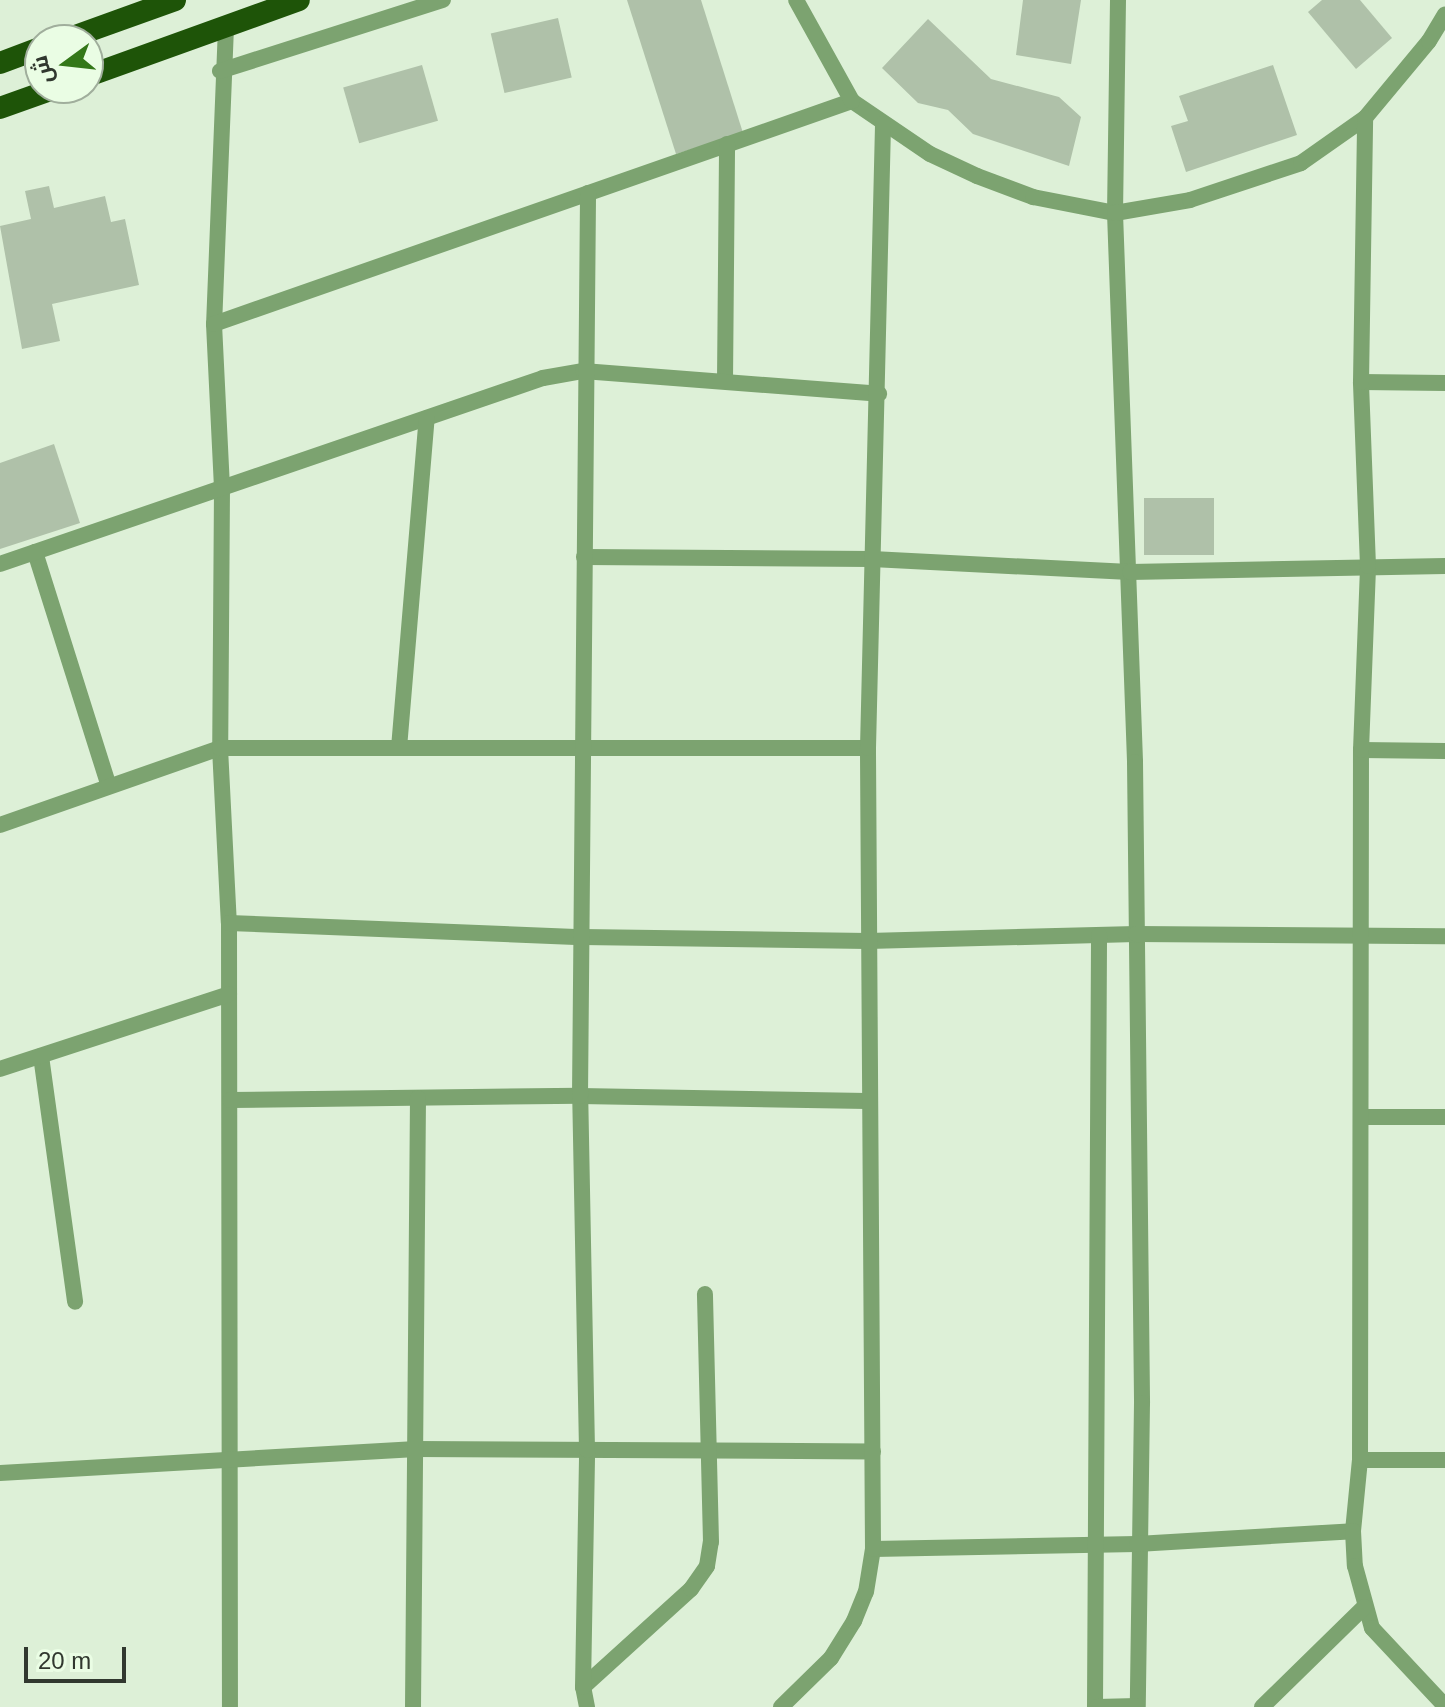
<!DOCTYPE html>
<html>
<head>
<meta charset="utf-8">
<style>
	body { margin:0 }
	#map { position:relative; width:1445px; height:1707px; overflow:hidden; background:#ddf0d7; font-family:Helvetica,Cairo,sans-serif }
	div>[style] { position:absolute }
	.building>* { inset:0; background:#afc1a9; transform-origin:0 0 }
	.minor>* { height:16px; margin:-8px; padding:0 8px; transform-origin:8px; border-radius:8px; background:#7ca370 }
	.trunk>* { height:22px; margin:-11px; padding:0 11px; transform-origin:11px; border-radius:11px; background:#1e5408 }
	span { translate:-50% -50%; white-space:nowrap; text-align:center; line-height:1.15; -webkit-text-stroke:6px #eafde4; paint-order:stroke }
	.north { position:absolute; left:24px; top:24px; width:80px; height:80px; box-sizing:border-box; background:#eafde4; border:2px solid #a0ae9c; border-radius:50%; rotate:255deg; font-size:22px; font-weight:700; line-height:32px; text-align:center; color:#31382f }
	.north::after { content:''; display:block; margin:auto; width:28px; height:36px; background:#337718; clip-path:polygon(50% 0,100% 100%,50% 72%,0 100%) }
	.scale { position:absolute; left:24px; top:1647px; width:102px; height:36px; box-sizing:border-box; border:4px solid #31382f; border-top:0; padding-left:10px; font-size:24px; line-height:28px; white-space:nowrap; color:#31382f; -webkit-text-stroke:6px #eafde4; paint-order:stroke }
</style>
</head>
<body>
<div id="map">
	<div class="building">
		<i style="clip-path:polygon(627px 0,701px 0,743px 133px,676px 154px)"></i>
		<i style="clip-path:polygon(1023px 0,1081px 0,1071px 64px,1016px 55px)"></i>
		<i style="clip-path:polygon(1322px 0,1360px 0,1392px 38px,1356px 69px,1308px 12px)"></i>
		<i style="left:558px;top:18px;width:61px;height:69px;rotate:77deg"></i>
		<i style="clip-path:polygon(928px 19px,991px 79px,1059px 97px,1081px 117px,1069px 166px,973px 134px,948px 110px,918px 103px,882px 68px)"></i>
		<i style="left:422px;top:65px;width:58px;height:82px;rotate:74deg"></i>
		<i style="clip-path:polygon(1273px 65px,1297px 135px,1186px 172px,1171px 126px,1188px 121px,1179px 96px)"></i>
		<i style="clip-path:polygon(49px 186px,54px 208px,105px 196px,111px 222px,125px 219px,139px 285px,52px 304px,60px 341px,22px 349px,0 226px,31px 219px,25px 191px)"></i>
		<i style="clip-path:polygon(54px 444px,80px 523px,0 549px,0 463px)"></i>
		<i style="left:1144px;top:498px;width:70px;height:57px"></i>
	</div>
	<div class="minor">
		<i style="left:1118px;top:0;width:213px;rotate:90.8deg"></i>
		<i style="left:1115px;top:213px;width:549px;rotate:87.91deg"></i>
		<i style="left:1135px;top:762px;width:641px;rotate:89.37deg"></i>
		<i style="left:1142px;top:1403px;width:304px;rotate:90.8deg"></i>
		<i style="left:226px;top:27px;width:297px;rotate:92.3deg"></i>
		<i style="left:214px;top:324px;width:165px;rotate:87.2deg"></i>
		<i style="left:222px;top:489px;width:259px;rotate:90.4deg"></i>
		<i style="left:220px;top:748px;width:175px;rotate:87.1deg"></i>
		<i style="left:229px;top:923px;width:784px;rotate:89.93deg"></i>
		<i style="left:220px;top:71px;width:234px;rotate:-17.7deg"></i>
		<i style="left:852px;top:101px;width:94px;rotate:34.2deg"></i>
		<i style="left:930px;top:154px;width:52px;rotate:25.1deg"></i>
		<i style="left:977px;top:176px;width:60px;rotate:20.6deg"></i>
		<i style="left:1033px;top:197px;width:84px;rotate:11deg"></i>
		<i style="left:1115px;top:213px;width:76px;rotate:-9.8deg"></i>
		<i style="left:1190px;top:200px;width:117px;rotate:-18.4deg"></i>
		<i style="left:1301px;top:163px;width:78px;rotate:-35.1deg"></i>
		<i style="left:1365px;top:118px;width:100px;rotate:-50.3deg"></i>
		<i style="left:1429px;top:41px;width:31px;rotate:-59deg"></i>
		<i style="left:214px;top:324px;width:676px;rotate:-19.27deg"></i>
		<i style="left:852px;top:101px;width:115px;rotate:-119deg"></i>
		<i style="left:725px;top:381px;width:237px;rotate:-89.5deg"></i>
		<i style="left:1361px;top:382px;width:84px;rotate:0.7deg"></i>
		<i style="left:35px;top:552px;width:245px;rotate:72.5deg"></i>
		<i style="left:584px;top:557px;width:288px;rotate:0.4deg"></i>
		<i style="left:872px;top:559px;width:258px;rotate:2.9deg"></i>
		<i style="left:1130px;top:572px;width:315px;rotate:-1.1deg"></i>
		<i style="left:0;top:564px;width:574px;rotate:-18.91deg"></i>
		<i style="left:543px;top:378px;width:41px;rotate:-9.9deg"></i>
		<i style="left:583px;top:371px;width:297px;rotate:4.4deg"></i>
		<i style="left:399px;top:748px;width:331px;rotate:-85.2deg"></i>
		<i style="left:1361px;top:750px;width:84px;rotate:0.7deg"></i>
		<i style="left:0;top:825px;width:233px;rotate:-19.3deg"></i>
		<i style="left:220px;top:748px;width:648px"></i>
		<i style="left:229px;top:923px;width:353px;rotate:2.3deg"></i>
		<i style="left:582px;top:937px;width:286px;rotate:0.8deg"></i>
		<i style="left:868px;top:941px;width:268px;rotate:-1.5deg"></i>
		<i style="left:1136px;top:934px;width:309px;rotate:0.4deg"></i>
		<i style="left:41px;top:1056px;width:248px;rotate:82.1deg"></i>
		<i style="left:0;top:1069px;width:241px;rotate:-18.1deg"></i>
		<i style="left:230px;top:1100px;width:350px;rotate:-0.7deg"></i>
		<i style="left:580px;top:1096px;width:287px;rotate:1deg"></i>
		<i style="left:1362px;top:1117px;width:83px"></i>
		<i style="left:1360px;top:1460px;width:85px"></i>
		<i style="left:0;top:1473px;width:417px;rotate:-3.3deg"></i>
		<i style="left:416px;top:1449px;width:457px;rotate:0.3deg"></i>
		<i style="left:1353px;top:1531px;width:71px;rotate:-84.4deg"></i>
		<i style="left:1360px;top:1460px;width:710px;rotate:-89.92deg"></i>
		<i style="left:1361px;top:750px;width:184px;rotate:-87.8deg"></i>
		<i style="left:1368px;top:566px;width:184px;rotate:-92.2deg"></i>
		<i style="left:1361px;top:382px;width:264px;rotate:-89.1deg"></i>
		<i style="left:873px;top:1549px;width:264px;rotate:-1.1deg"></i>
		<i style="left:1137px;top:1544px;width:216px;rotate:-3.4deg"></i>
		<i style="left:1353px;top:1531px;width:35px;rotate:87deg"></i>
		<i style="left:1355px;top:1566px;width:64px;rotate:74.7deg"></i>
		<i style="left:1372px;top:1628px;width:107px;rotate:46.9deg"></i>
		<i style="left:583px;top:1687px;width:146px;rotate:-42.2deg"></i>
		<i style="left:691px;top:1589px;width:28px;rotate:-55deg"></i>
		<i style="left:707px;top:1566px;width:24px;rotate:-81deg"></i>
		<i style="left:711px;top:1542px;width:248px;rotate:-91.4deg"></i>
		<i style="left:413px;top:1707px;width:609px;rotate:-89.53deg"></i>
		<i style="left:587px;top:1707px;width:20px;rotate:-101deg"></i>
		<i style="left:583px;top:1687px;width:237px;rotate:-89deg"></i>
		<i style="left:587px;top:1450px;width:354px;rotate:-91.1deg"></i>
		<i style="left:580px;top:1096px;width:903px;rotate:-89.49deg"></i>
		<i style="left:781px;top:1707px;width:70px;rotate:-44.4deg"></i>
		<i style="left:831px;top:1658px;width:44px;rotate:-58.1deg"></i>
		<i style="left:854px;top:1621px;width:31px;rotate:-68deg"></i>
		<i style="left:866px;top:1592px;width:44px;rotate:-80.8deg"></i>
		<i style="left:873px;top:1549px;width:801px;rotate:-90.36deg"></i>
		<i style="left:868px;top:748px;width:624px;rotate:-88.62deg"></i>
		<i style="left:1095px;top:1707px;width:772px;rotate:-89.7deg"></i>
		<i style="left:1097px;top:1707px;width:40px;rotate:-1.4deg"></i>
		<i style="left:1262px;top:1707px;width:143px;rotate:-44.4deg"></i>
	</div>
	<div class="trunk">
		<i style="left:64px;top:40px;width:118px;rotate:-19.8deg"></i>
		<i style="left:0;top:63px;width:43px;rotate:-20.6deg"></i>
		<i style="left:88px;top:76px;width:224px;rotate:-19.8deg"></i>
		<i style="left:0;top:108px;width:59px;rotate:-19.7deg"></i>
	</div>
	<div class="north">ش</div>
	<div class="scale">20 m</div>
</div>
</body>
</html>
